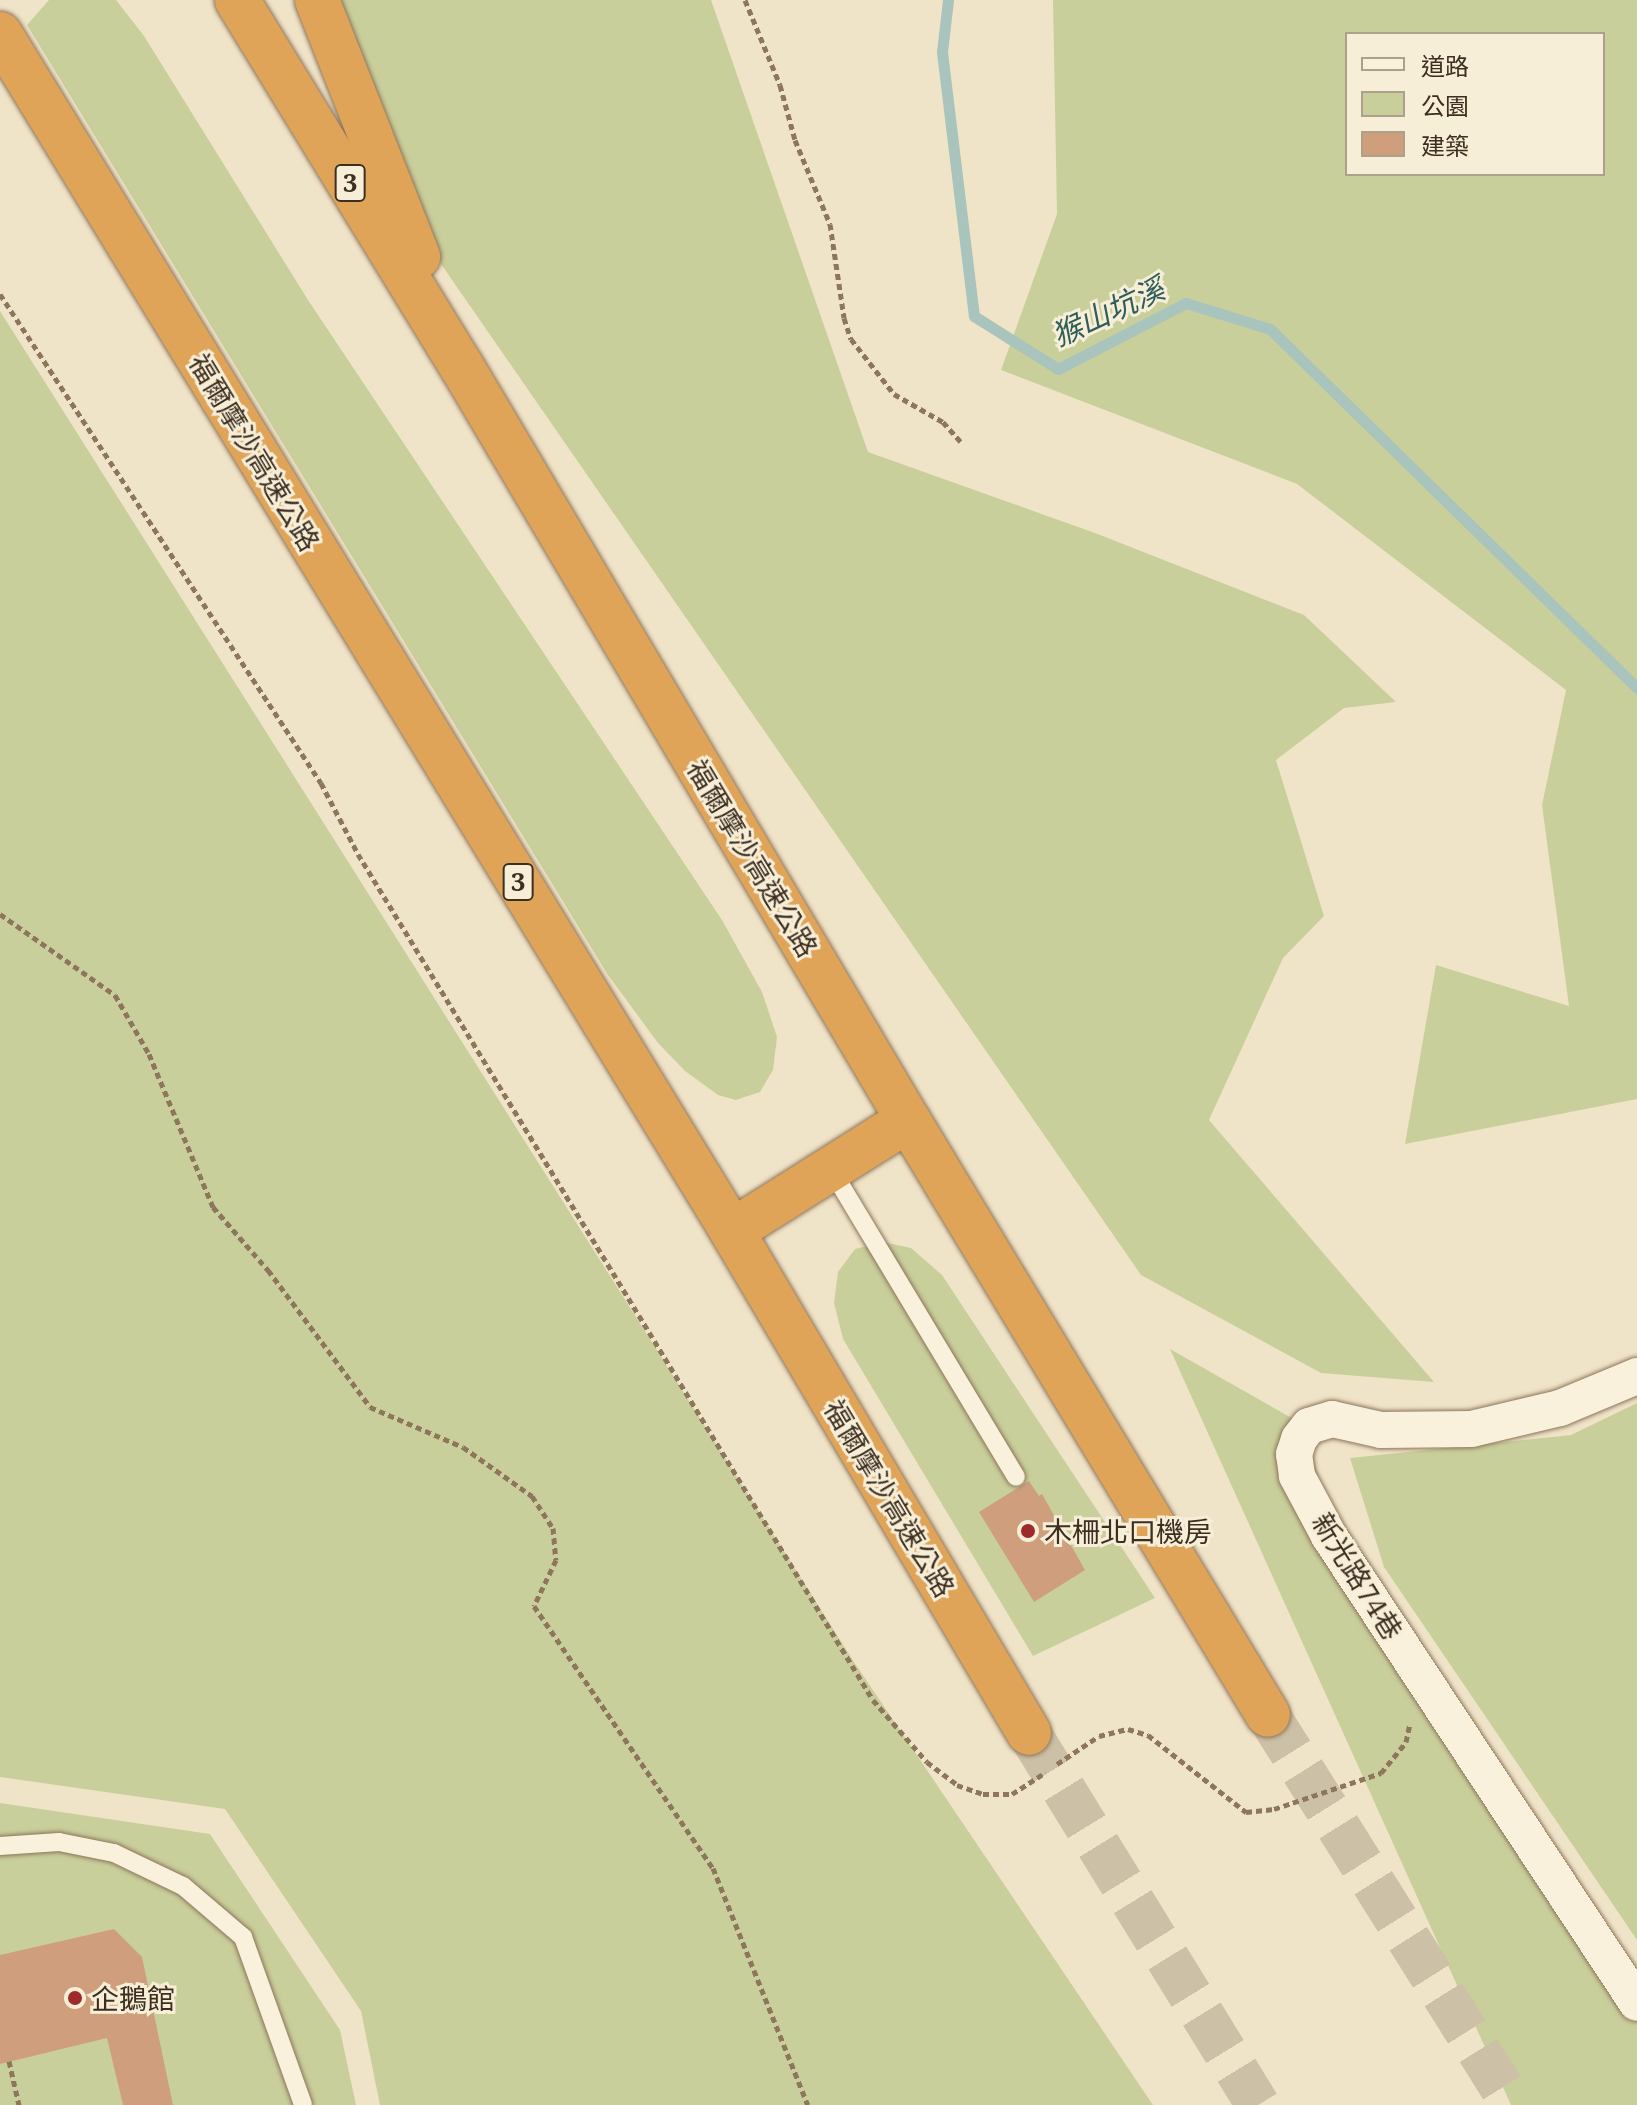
<!DOCTYPE html>
<html>
<head>
<meta charset="utf-8">
<style>
	body { margin:0 }
	#map { position:relative; width:1637px; height:2105px; overflow:hidden; background:#f0e4c8; font-family:"Noto Serif","Noto Sans TC",serif }
	div>[style] { position:absolute }
	.green>* { inset:0; background:#c9cf9b }
	.stream>* { height:11px; margin:-5.5px; padding:0 5.5px; transform-origin:5.5px; border-radius:5.5px; background:#a9c4bc }
	.building>* { inset:0; background:#cf9f7d }
	.highway-tunnel>* { height:44px; margin-top:-22px; transform-origin:0; background:repeating-linear-gradient(90deg,#ccc0a6 0 44px,transparent 0 66px) }
	.path>* { height:5px; margin-top:-2.5px; transform-origin:0; background:repeating-linear-gradient(90deg,#8d765c 0 6px,transparent 0 10px) }
	.roads { filter:drop-shadow(0 0 2px #8d765c) drop-shadow(0 0 2px #8d765c) }
	.lane>* { height:18px; margin:-9px; padding:0 9px; transform-origin:9px; border-radius:9px; background:#faf1dc }
	.street>* { height:36px; margin:-18px; padding:0 18px; transform-origin:18px; border-radius:18px; background:#faf1dc }
	.highway>* { height:44px; margin:-22px; padding:0 22px; transform-origin:22px; border-radius:22px; background:#e0a458 }
	.dots>* { width:22px; height:22px; translate:-50% -50%; box-sizing:border-box; border:4px solid #f7eed8; border-radius:50% }
	span { translate:-50% -50%; white-space:nowrap; text-align:center; line-height:1.15; -webkit-text-stroke:6px #f7eed8; paint-order:stroke }
	.shield-label span { padding:2px 6px; background:#f7eed8; border:2px solid; border-radius:6px; -webkit-text-stroke-width:0 }
	.shield-label { font-size:26px; color:#3d2e20; font-weight:700 }
	.street-label { font-size:28px; color:#3d2e20 }
	.poi-label { font-size:28px; color:#3d2e20 }
	.left { translate:0 -50%; text-align:left }
	.water-label { font-size:30px; color:#2f5d5a; font-style:italic }
	.legend { position:absolute; left:1345px; top:32px; width:260px; height:144px; box-sizing:border-box; background:#f7eed8; border:2px solid #ada18e; margin:0; padding:10px 14px; list-style:none; font-size:24px; color:#3d2e20 }
	.legend li { display:flex; align-items:center; gap:16px; height:40px }
	.legend b { width:40px; border:2px solid #ada18e }
</style>
</head>
<body>
<div id="map">
	<div class="green">
		<i style="clip-path:polygon(49px 0,116px 0,144px 36px,308px 300px,722px 920px,762px 992px,777px 1037px,773px 1070px,760px 1092px,736px 1100px,718px 1095px,685px 1071px,658px 1043px,608px 975px,27px 25px)"></i>
		<i style="clip-path:polygon(316px 0,711px 0,868px 452px,1095px 533px,1304px 615px,1396px 702px,1344px 708px,1276px 760px,1324px 916px,1283px 958px,1209px 1120px,1434px 1382px,1321px 1373px,1141px 1275px,414px 225px)"></i>
		<i style="clip-path:polygon(evenodd,1053px 0,1637px 0,1637px 1099px,1405px 1144px,1436px 965px,1569px 1006px,1542px 805px,1566px 690px,1297px 484px,1001px 370px,1057px 214px,1053px 0,1347px 34px,1603px 34px,1603px 174px,1347px 174px,1347px 34px)"></i>
		<i style="clip-path:polygon(0 311px,854px 1662px,1153px 2105px,380px 2105px,361px 2011px,225px 1809px,0 1777px)"></i>
		<i style="clip-path:polygon(883px 1242px,911px 1248px,942px 1275px,1155px 1598px,1033px 1656px,843px 1339px,834px 1303px,838px 1272px,855px 1249px)"></i>
		<i style="clip-path:polygon(1170px 1349px,1304px 1425px,1342px 1560px,1637px 1985px,1637px 2105px,1511px 2105px)"></i>
		<i style="clip-path:polygon(1637px 1403px,1637px 1940px,1384px 1567px,1350px 1458px,1571px 1435px)"></i>
		<i style="clip-path:polygon(0 1803px,210px 1834px,340px 2030px,356px 2105px,0 2105px)"></i>
	</div>
	<div class="stream">
		<i style="left:948px;top:0;width:52px;rotate:96.6deg"></i>
		<i style="left:942px;top:52px;width:266px;rotate:83.1deg"></i>
		<i style="left:974px;top:316px;width:99px;rotate:32.2deg"></i>
		<i style="left:1058px;top:369px;width:144px;rotate:-27.3deg"></i>
		<i style="left:1186px;top:303px;width:88px;rotate:17.2deg"></i>
		<i style="left:1270px;top:329px;width:513px;rotate:44.37deg"></i>
	</div>
	<div class="building">
		<i style="clip-path:polygon(1029px 1481px,1039px 1496px,1042px 1494px,1085px 1570px,1034px 1602px,979px 1512px)"></i>
		<i style="clip-path:polygon(114px 1929px,142px 1957px,173px 2105px,123px 2105px,107px 2038px,0 2064px,0 1955px)"></i>
	</div>
	<div class="highway-tunnel">
		<i style="left:1268px;top:1715px;width:461px;rotate:57.9deg"></i>
		<i style="left:1029px;top:1733px;width:437px;rotate:58.4deg"></i>
	</div>
	<div class="path">
		<i style="left:745px;top:0;width:92px;rotate:67.6deg"></i>
		<i style="left:780px;top:85px;width:57px;rotate:74.7deg"></i>
		<i style="left:795px;top:140px;width:91px;rotate:67.4deg"></i>
		<i style="left:830px;top:224px;width:95px;rotate:81.5deg"></i>
		<i style="left:844px;top:318px;width:22px;rotate:72deg"></i>
		<i style="left:851px;top:339px;width:70px;rotate:52deg"></i>
		<i style="left:894px;top:394px;width:56px;rotate:29.7deg"></i>
		<i style="left:943px;top:422px;width:27px;rotate:48deg"></i>
		<i style="left:0;top:294px;width:585px;rotate:56.72deg"></i>
		<i style="left:321px;top:783px;width:80px;rotate:62.5deg"></i>
		<i style="left:358px;top:854px;width:990px;rotate:58.67deg"></i>
		<i style="left:873px;top:1700px;width:82px;rotate:48.9deg"></i>
		<i style="left:927px;top:1762px;width:38px;rotate:37deg"></i>
		<i style="left:957px;top:1785px;width:28px;rotate:19deg"></i>
		<i style="left:983px;top:1794px;width:29px"></i>
		<i style="left:1012px;top:1794px;width:40px;rotate:-32.9deg"></i>
		<i style="left:0;top:914px;width:141px;rotate:35.2deg"></i>
		<i style="left:115px;top:995px;width:68px;rotate:60deg"></i>
		<i style="left:149px;top:1054px;width:166px;rotate:67.3deg"></i>
		<i style="left:213px;top:1207px;width:84px;rotate:48.9deg"></i>
		<i style="left:268px;top:1270px;width:171px;rotate:53.3deg"></i>
		<i style="left:370px;top:1407px;width:101px;rotate:23.3deg"></i>
		<i style="left:463px;top:1447px;width:85px;rotate:35.4deg"></i>
		<i style="left:532px;top:1496px;width:38px;rotate:57deg"></i>
		<i style="left:553px;top:1528px;width:32px;rotate:85deg"></i>
		<i style="left:556px;top:1560px;width:51px;rotate:115.6deg"></i>
		<i style="left:534px;top:1606px;width:317px;rotate:55.7deg"></i>
		<i style="left:713px;top:1868px;width:255px;rotate:68.2deg"></i>
		<i style="left:1057px;top:1764px;width:50px;rotate:-33.7deg"></i>
		<i style="left:1099px;top:1736px;width:30px;rotate:-14deg"></i>
		<i style="left:1128px;top:1729px;width:21px;rotate:17deg"></i>
		<i style="left:1148px;top:1735px;width:125px;rotate:38.2deg"></i>
		<i style="left:1246px;top:1812px;width:28px;rotate:-6deg"></i>
		<i style="left:1274px;top:1809px;width:113px;rotate:-18.6deg"></i>
		<i style="left:1381px;top:1773px;width:40px;rotate:-51deg"></i>
		<i style="left:1406px;top:1742px;width:19px;rotate:-78deg"></i>
		<i style="left:9px;top:2061px;width:45px;rotate:77.2deg"></i>
	</div>
	<div class="roads">
		<div class="lane">
			<i style="left:831px;top:1169px;width:359px;rotate:59deg"></i>
			<i style="left:0;top:1846px;width:59px;rotate:-3.9deg"></i>
			<i style="left:59px;top:1842px;width:56px;rotate:11.3deg"></i>
			<i style="left:114px;top:1853px;width:76px;rotate:25.6deg"></i>
			<i style="left:183px;top:1886px;width:79px;rotate:40.4deg"></i>
			<i style="left:243px;top:1937px;width:178px;rotate:70.3deg"></i>
		</div>
		<div class="street">
			<i style="left:1637px;top:1376px;width:83px;rotate:157.4deg"></i>
			<i style="left:1560px;top:1408px;width:90px;rotate:166.6deg"></i>
			<i style="left:1472px;top:1429px;width:91px;rotate:179.4deg"></i>
			<i style="left:1381px;top:1430px;width:50px;rotate:-167.3deg"></i>
			<i style="left:1332px;top:1419px;width:24px;rotate:163deg"></i>
			<i style="left:1309px;top:1426px;width:16px;rotate:128deg"></i>
			<i style="left:1299px;top:1439px;width:16px;rotate:108deg"></i>
			<i style="left:1294px;top:1454px;width:22px;rotate:82deg"></i>
			<i style="left:1297px;top:1476px;width:68px;rotate:61.9deg"></i>
			<i style="left:1329px;top:1536px;width:559px;rotate:56.59deg"></i>
		</div>
		<div class="highway">
			<i style="left:237px;top:0;width:430px;rotate:58.5deg"></i>
			<i style="left:462px;top:367px;width:875px;rotate:59.36deg"></i>
			<i style="left:908px;top:1120px;width:695px;rotate:58.82deg"></i>
			<i style="left:317px;top:0;width:276px;rotate:68.5deg"></i>
			<i style="left:0;top:34px;width:1403px;rotate:58.55deg"></i>
			<i style="left:732px;top:1231px;width:583px;rotate:59.39deg"></i>
			<i style="left:732px;top:1231px;width:208px;rotate:-32.2deg"></i>
		</div>
	</div>
	<div class="dots">
		<i style="left:1028px;top:1531px;background:#9e2a2b"></i>
		<i style="left:75px;top:1998px;background:#9e2a2b"></i>
	</div>
	<div class="shield-label">
		<span style="left:350px;top:183px">3</span>
		<span style="left:518px;top:882px">3</span>
	</div>
	<div class="street-label">
		<span style="left:255px;top:452px;rotate:59deg">福爾摩沙高速公路</span>
		<span style="left:753px;top:858px;rotate:59deg">福爾摩沙高速公路</span>
		<span style="left:890px;top:1498px;rotate:59deg">福爾摩沙高速公路</span>
		<span style="left:1358px;top:1576px;rotate:58deg">新光路74巷</span>
	</div>
	<div class="poi-label">
		<span class="left" style="left:1044px;top:1531px">木柵北口機房</span>
		<span class="left" style="left:91px;top:1998px">企鵝館</span>
	</div>
	<div class="water-label">
		<span style="left:1108px;top:312px;rotate:-25deg">猴山坑溪</span>
	</div>
	<ul class="legend">
	<li><b style="height:10px;background:#faf1dc"></b>道路</li>
	<li><b style="height:22px;background:#c9cf9b"></b>公園</li>
	<li><b style="height:22px;background:#cf9f7d"></b>建築</li>
	</ul>
</div>
</body>
</html>
